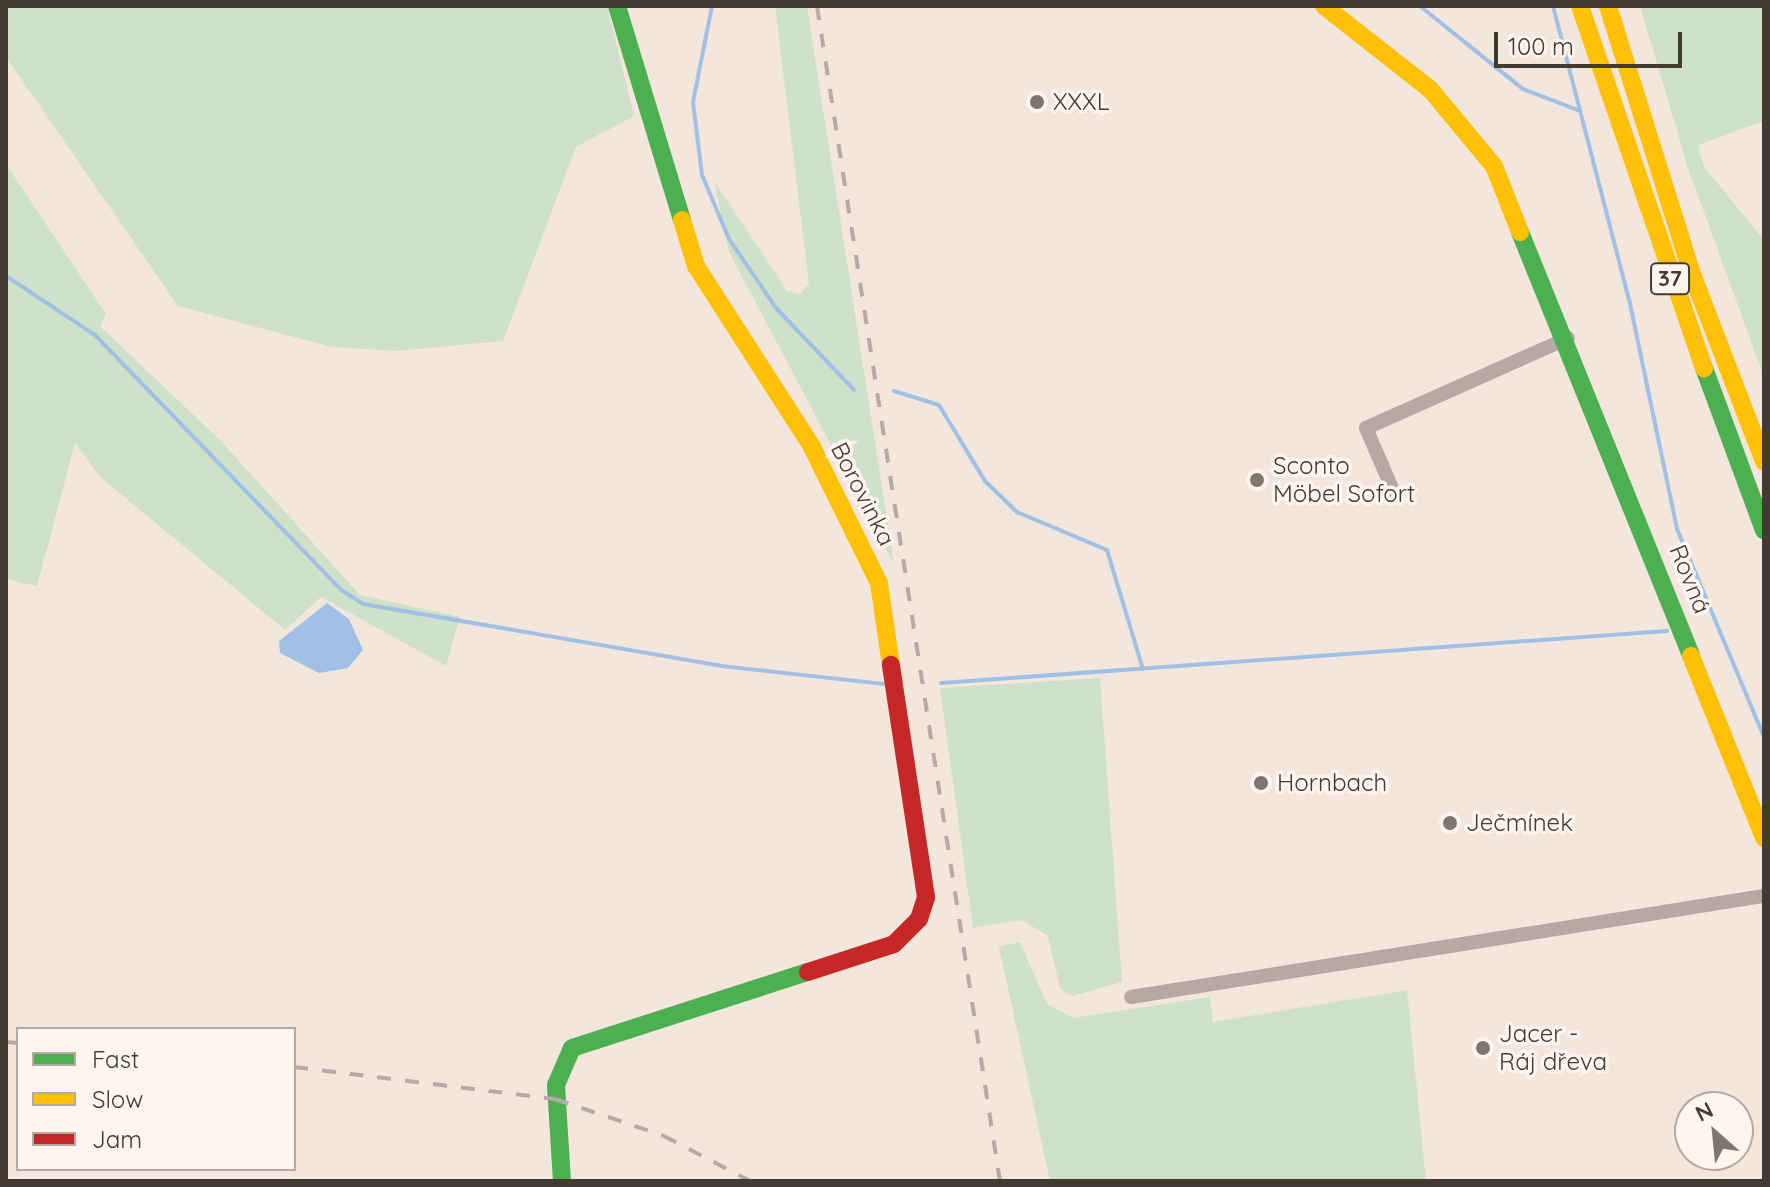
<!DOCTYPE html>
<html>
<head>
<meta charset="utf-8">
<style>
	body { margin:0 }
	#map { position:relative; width:1770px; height:1187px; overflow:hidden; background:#f3e6dc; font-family:Quicksand,sans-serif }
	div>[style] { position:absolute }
	.green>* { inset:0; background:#cfe2c9 }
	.water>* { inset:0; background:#a0c0e6 }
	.stream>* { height:4px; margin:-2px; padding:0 2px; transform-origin:2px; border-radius:2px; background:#a0c0e6 }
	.street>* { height:14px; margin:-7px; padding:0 7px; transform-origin:7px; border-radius:7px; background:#b5a8a5 }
	.fast>* { height:18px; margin:-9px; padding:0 9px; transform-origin:9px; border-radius:9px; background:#4caf50 }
	.slow>* { height:18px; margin:-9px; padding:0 9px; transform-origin:9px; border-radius:9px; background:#ffc107 }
	.jam>* { height:18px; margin:-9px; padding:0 9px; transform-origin:9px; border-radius:9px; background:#c62828 }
	.rail>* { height:4px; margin-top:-2px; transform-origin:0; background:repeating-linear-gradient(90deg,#b6aaa5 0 14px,transparent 0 28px) }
	.dots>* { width:22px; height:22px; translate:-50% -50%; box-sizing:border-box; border:4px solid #fff5ee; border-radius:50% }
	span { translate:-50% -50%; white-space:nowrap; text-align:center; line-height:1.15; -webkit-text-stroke:7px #fff5ee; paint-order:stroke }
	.shield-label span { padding:2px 6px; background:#fff5ee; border:2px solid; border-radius:6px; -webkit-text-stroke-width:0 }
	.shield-label { font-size:22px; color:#433a32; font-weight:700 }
	.poi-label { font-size:24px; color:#433a32 }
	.left { translate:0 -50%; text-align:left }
	.street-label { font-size:24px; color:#433a32 }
	.frame { position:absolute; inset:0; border:8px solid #433a32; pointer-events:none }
	.legend { position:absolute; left:16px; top:1027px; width:280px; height:144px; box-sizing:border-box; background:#fff5ee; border:2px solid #b4aaa3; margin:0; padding:10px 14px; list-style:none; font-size:24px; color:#433a32 }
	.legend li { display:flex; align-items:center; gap:16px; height:40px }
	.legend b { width:40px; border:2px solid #b4aaa3 }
	.north { position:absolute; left:1674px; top:1091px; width:80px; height:80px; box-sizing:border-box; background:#fff5ee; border:2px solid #b4aaa3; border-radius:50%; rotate:333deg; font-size:22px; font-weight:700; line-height:32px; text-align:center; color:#433a32 }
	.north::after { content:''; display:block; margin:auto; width:28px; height:36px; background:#81766e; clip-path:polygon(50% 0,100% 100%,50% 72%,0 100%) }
	.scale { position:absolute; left:1494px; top:32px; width:188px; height:36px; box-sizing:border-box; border:4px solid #433a32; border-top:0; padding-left:10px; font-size:24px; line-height:28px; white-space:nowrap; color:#433a32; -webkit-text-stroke:6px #fff5ee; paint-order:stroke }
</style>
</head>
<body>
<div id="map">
	<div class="green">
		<i style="clip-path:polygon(6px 6px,607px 6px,634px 116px,576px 147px,503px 341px,396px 351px,332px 347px,178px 306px,6px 57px)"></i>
		<i style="clip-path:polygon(775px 6px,807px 6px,894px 564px,729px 252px,714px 181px,787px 291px,800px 294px,809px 284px)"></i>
		<i style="clip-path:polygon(1640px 6px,1764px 6px,1764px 121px,1698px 145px,1704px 167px,1764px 240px,1764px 377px,1688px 168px)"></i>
		<i style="clip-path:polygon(6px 164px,106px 314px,100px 326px,220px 440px,360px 595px,460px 617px,446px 666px,321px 597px,285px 630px,99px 476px,75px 443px,37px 586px,6px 579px)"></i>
		<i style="clip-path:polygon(1100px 678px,1122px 982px,1072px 996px,1060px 988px,1048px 936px,1022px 920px,973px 928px,940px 688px)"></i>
		<i style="clip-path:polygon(1020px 942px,1047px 1004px,1073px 1018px,1210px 997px,1213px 1022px,1407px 990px,1426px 1181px,1050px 1181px,999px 947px)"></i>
	</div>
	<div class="water">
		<i style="clip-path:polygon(327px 603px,349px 619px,363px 650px,348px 668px,319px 673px,280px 653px,279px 641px)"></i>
	</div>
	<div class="stream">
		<i style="left:712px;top:6px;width:98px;rotate:101.2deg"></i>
		<i style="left:693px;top:102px;width:74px;rotate:83deg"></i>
		<i style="left:702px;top:175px;width:69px;rotate:67.1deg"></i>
		<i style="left:729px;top:239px;width:83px;rotate:55.7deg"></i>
		<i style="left:776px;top:308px;width:113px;rotate:46.4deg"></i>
		<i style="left:1420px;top:6px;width:132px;rotate:38.9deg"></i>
		<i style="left:1523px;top:89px;width:61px;rotate:21.1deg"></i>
		<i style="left:1553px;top:6px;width:303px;rotate:75.5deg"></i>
		<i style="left:1629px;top:299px;width:235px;rotate:78.2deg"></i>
		<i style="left:1677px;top:529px;width:225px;rotate:67.3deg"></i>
		<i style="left:6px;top:276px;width:107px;rotate:33.5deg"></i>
		<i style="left:95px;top:335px;width:354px;rotate:46deg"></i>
		<i style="left:341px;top:590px;width:26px;rotate:32deg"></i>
		<i style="left:363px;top:604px;width:363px;rotate:9.8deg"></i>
		<i style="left:721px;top:666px;width:163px;rotate:6.3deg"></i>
		<i style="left:894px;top:391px;width:47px;rotate:17.3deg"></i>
		<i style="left:939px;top:405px;width:89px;rotate:58.8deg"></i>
		<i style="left:985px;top:481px;width:45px;rotate:44.1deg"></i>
		<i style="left:1017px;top:512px;width:98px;rotate:22.9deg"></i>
		<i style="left:1107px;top:550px;width:124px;rotate:73.2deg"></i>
		<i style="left:941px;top:683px;width:728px;rotate:-4.1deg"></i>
	</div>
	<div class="street">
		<i style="left:1395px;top:495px;width:73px;rotate:-113.4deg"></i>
		<i style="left:1366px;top:428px;width:221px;rotate:-24deg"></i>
		<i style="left:1131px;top:997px;width:641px;rotate:-9.07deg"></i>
	</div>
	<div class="fast">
		<i style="left:617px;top:6px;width:224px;rotate:73.1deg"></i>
		<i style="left:1520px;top:232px;width:457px;rotate:68deg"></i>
		<i style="left:1704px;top:368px;width:173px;rotate:69.7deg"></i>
		<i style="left:562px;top:1181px;width:96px;rotate:-93.6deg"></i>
		<i style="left:556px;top:1085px;width:40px;rotate:-66.6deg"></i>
		<i style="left:572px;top:1048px;width:248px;rotate:-17.9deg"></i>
	</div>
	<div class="slow">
		<i style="left:1324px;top:6px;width:135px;rotate:38.1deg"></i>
		<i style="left:1430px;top:89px;width:100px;rotate:50.3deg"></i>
		<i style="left:1494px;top:166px;width:71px;rotate:68.5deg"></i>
		<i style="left:1580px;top:6px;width:383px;rotate:71.1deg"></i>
		<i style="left:1608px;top:6px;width:281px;rotate:72.6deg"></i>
		<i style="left:1692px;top:274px;width:201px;rotate:69deg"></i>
		<i style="left:682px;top:220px;width:48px;rotate:73.1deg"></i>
		<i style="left:696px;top:266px;width:215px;rotate:57.3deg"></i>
		<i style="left:812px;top:447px;width:152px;rotate:63.8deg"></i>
		<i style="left:879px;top:583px;width:83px;rotate:81.7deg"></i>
		<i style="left:1691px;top:656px;width:196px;rotate:68.1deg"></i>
	</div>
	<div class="jam">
		<i style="left:808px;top:972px;width:90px;rotate:-18deg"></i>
		<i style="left:894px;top:944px;width:35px;rotate:-45deg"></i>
		<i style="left:919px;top:919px;width:23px;rotate:-72deg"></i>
		<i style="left:926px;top:897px;width:235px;rotate:-98.6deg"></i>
	</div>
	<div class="rail">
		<i style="left:817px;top:6px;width:1189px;rotate:81.15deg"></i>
		<i style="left:6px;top:1042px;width:12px;rotate:5deg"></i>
		<i style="left:294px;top:1067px;width:263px;rotate:7deg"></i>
		<i style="left:555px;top:1099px;width:115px;rotate:18.7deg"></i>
		<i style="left:664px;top:1136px;width:97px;rotate:27.6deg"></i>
	</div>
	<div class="dots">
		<i style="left:1037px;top:102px;background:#81766e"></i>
		<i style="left:1257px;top:480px;background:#81766e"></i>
		<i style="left:1261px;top:783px;background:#81766e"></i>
		<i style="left:1450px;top:823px;background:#81766e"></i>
		<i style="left:1483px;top:1048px;background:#81766e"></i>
	</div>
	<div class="shield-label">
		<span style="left:1670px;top:279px">37</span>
	</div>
	<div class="poi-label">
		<span class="left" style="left:1053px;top:102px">XXXL</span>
		<span class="left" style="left:1273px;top:480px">Sconto<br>Möbel Sofort</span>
		<span class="left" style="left:1277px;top:783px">Hornbach</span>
		<span class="left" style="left:1466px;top:823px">Ječmínek</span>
		<span class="left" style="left:1499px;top:1048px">Jacer -<br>Ráj dřeva</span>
	</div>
	<div class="street-label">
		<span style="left:863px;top:494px;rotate:63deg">Borovinka</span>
		<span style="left:1690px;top:579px;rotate:68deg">Rovná</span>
	</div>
	<div class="frame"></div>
	<ul class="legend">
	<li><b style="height:10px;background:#4caf50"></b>Fast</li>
	<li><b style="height:10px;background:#ffc107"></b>Slow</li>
	<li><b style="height:10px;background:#c62828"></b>Jam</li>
	</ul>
	<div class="north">N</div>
	<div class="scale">100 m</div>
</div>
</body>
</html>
